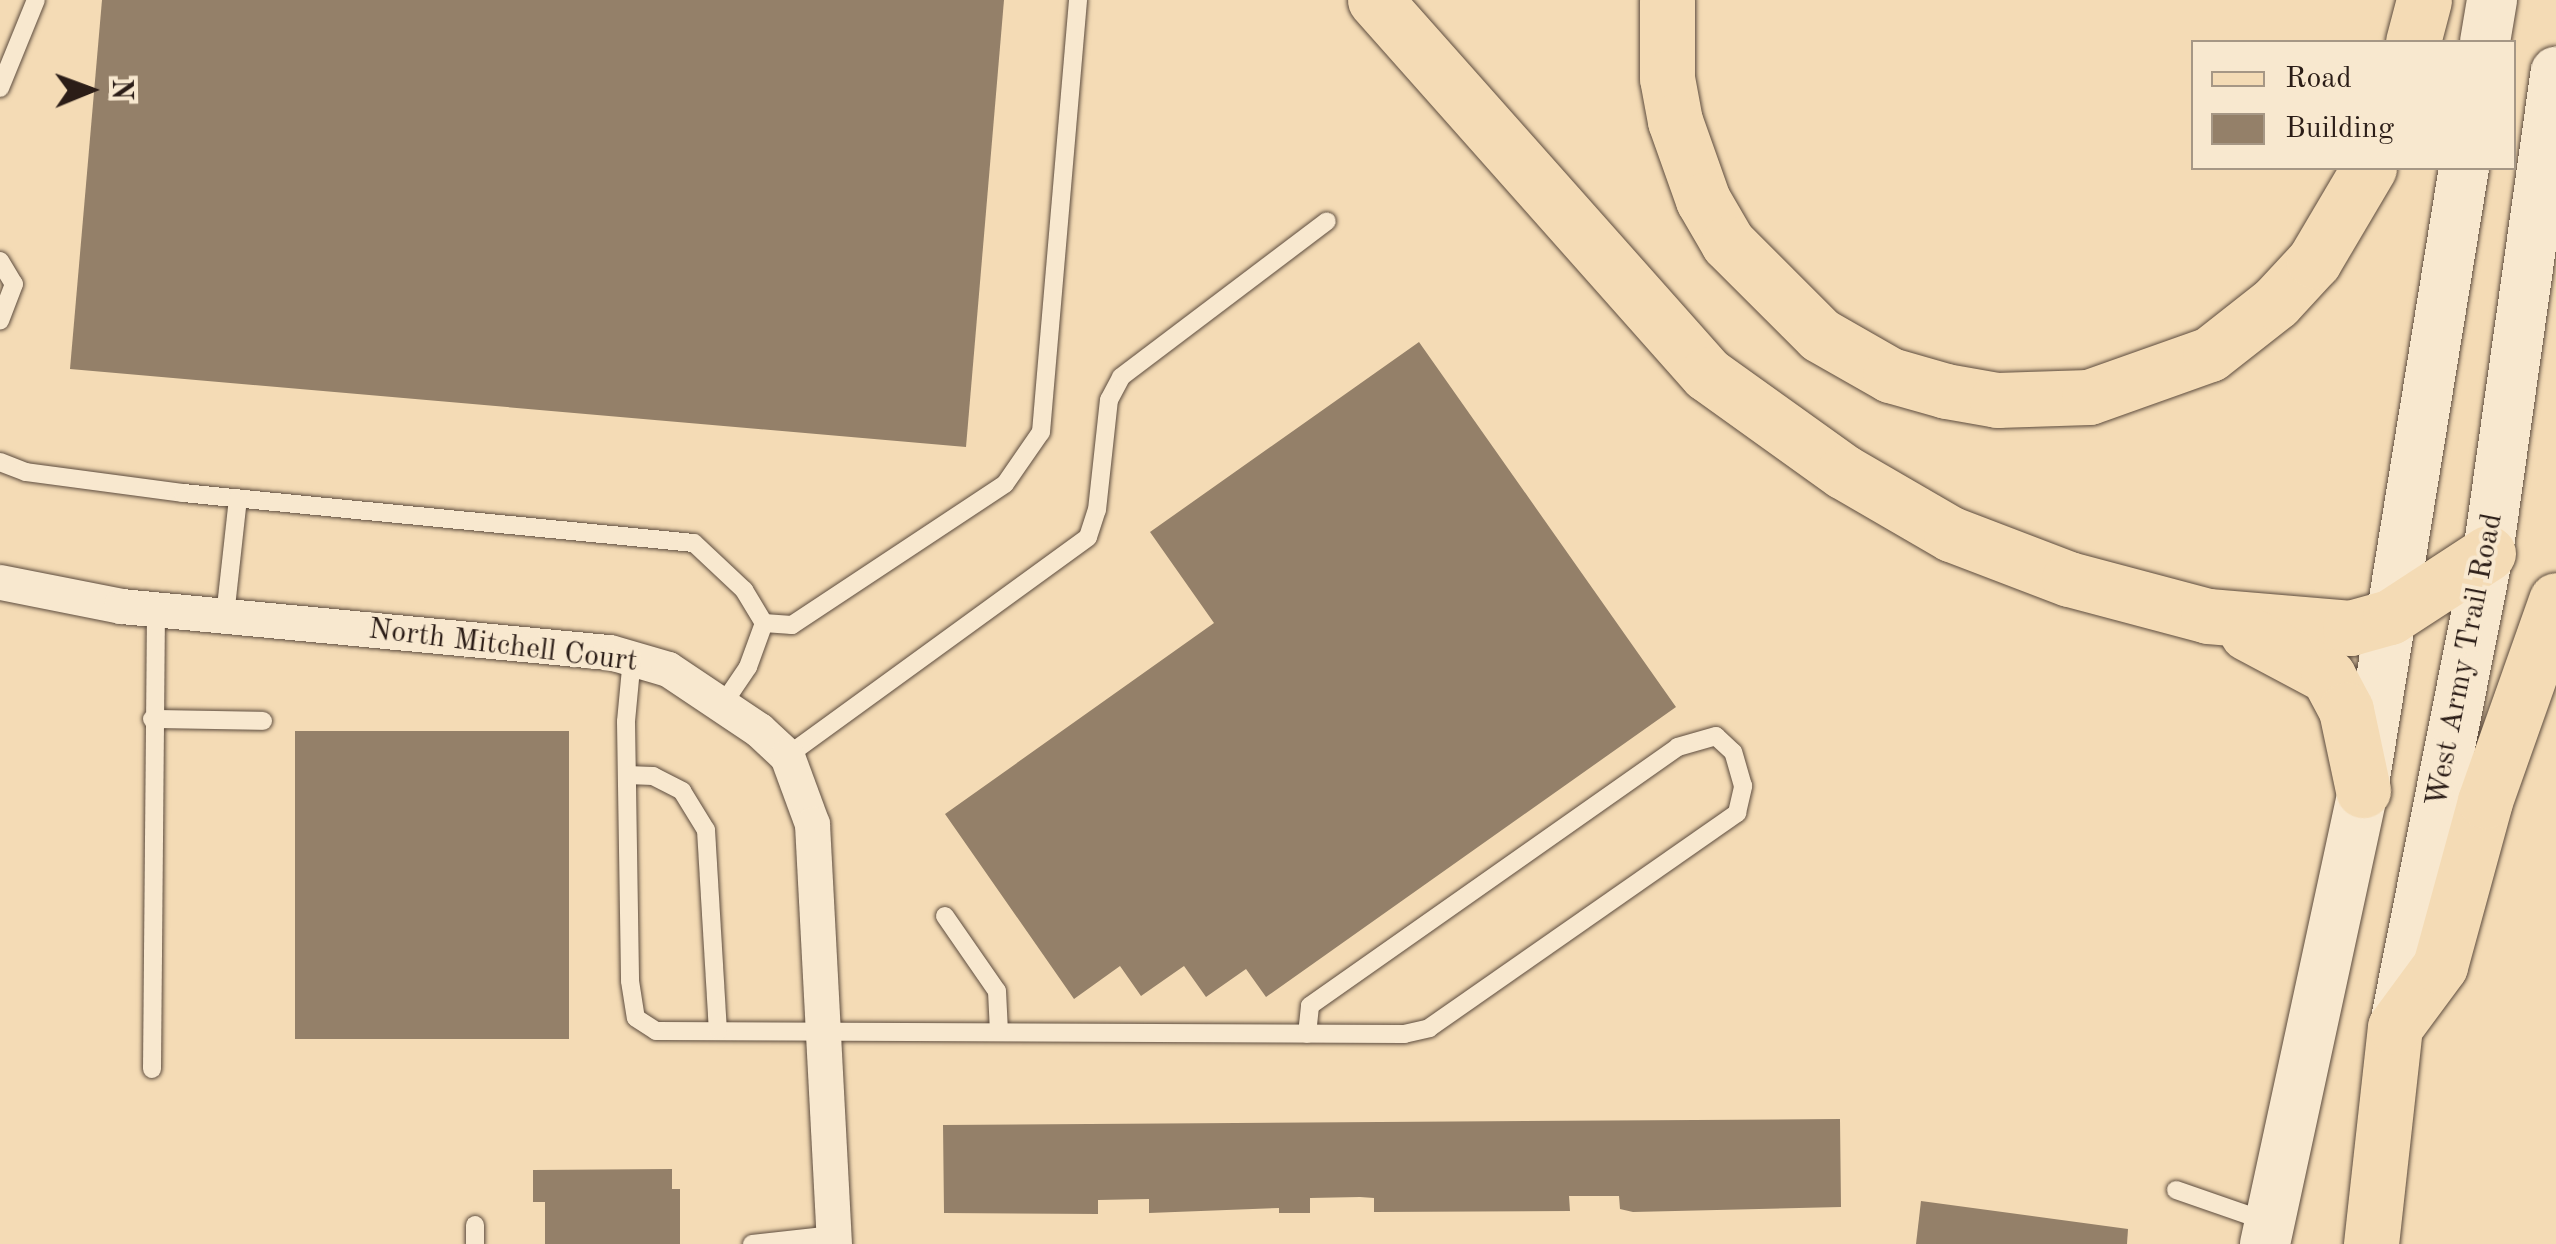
<!DOCTYPE html>
<html>
<head>
<meta charset="utf-8">
<style>
	body { margin:0 }
	#map { position:relative; width:2556px; height:1244px; overflow:hidden; background:#f4dbb5; font-family:"Old Standard TT",serif }
	div>[style] { position:absolute }
	.building>* { inset:0; background:#948069; transform-origin:0 0 }
	.roads { filter:drop-shadow(0 0 2px #5d4c3e) drop-shadow(0 0 2px #5d4c3e) }
	.lane>* { height:18px; margin:-9px; padding:0 9px; transform-origin:9px; border-radius:9px; background:#f8e8cf }
	.street>* { height:35px; margin:-17.5px; padding:0 17.5px; transform-origin:17.5px; border-radius:17.5px; background:#f8e8cf }
	.secondary>* { height:50px; margin:-25px; padding:0 25px; transform-origin:25px; border-radius:25px; background:#f8e8cf }
	.primary>* { height:55px; margin:-27.5px; padding:0 27.5px; transform-origin:27.5px; border-radius:27.5px; background:#f4dbb5 }
	.highway>* { height:55px; margin:-27.5px; padding:0 27.5px; transform-origin:27.5px; border-radius:27.5px; background:#f4dbb5 }
	span { translate:-50% -50%; white-space:nowrap; text-align:center; line-height:1.15; -webkit-text-stroke:8px #f8e8cf; paint-order:stroke }
	.street-label { font-size:30px; color:#2b1d17 }
	.legend { position:absolute; left:2191px; top:40px; width:325px; height:130px; box-sizing:border-box; background:#f8e8cf; border:2px solid #a69785; margin:0; padding:12px 18px; list-style:none; font-size:30px; color:#2b1d17 }
	.legend li { display:flex; align-items:center; gap:20px; height:50px }
	.legend b { width:50px; border:2px solid #a69785 }
	.north { position:absolute; left:40px; top:40px; width:100px; height:100px; -webkit-text-stroke:8px #f8e8cf; paint-order:stroke; rotate:89deg; font-size:28px; font-weight:700; line-height:40px; text-align:center; color:#2b1d17 }
	.north::after { content:''; display:block; margin:auto; width:35px; height:45px; background:#2b1d17; clip-path:polygon(50% 0,100% 100%,50% 72%,0 100%) }
</style>
</head>
<body>
<div id="map">
	<div class="building">
		<i style="clip-path:polygon(102px 0,1004px 0,966px 447px,70px 369px)"></i>
		<i style="clip-path:polygon(1419px 342px,1676px 707px,1266px 997px,1246px 969px,1206px 997px,1184px 966px,1141px 996px,1120px 966px,1074px 999px,945px 814px,1214px 623px,1150px 532px)"></i>
		<i style="left:569px;top:731px;width:308px;height:274px;rotate:90deg"></i>
		<i style="clip-path:polygon(1840px 1119px,1841px 1207px,1633px 1212px,1620px 1209px,1619px 1196px,1569px 1196px,1570px 1211px,1374px 1212px,1374px 1198px,1360px 1197px,1310px 1198px,1310px 1213px,1279px 1213px,1279px 1208px,1149px 1213px,1149px 1199px,1098px 1200px,1098px 1214px,944px 1213px,943px 1125px)"></i>
		<i style="clip-path:polygon(672px 1169px,672px 1189px,680px 1189px,680px 1244px,545px 1244px,545px 1202px,533px 1202px,533px 1170px)"></i>
		<i style="clip-path:polygon(1921px 1201px,2128px 1229px,2127px 1244px,1916px 1244px)"></i>
	</div>
	<div class="roads">
		<div class="lane">
			<i style="left:0;top:88px;width:95px;rotate:-67.8deg"></i>
			<i style="left:0;top:261px;width:27px;rotate:59deg"></i>
			<i style="left:14px;top:284px;width:39px;rotate:111deg"></i>
			<i style="left:0;top:462px;width:28px;rotate:21deg"></i>
			<i style="left:26px;top:472px;width:158px;rotate:7.6deg"></i>
			<i style="left:183px;top:493px;width:513px;rotate:5.59deg"></i>
			<i style="left:694px;top:543px;width:69px;rotate:43.2deg"></i>
			<i style="left:744px;top:590px;width:39px;rotate:59deg"></i>
			<i style="left:764px;top:623px;width:47px;rotate:110deg"></i>
			<i style="left:748px;top:667px;width:45px;rotate:124deg"></i>
			<i style="left:225px;top:616px;width:118px;rotate:-83.7deg"></i>
			<i style="left:764px;top:623px;width:28px;rotate:4deg"></i>
			<i style="left:792px;top:625px;width:255px;rotate:-33.5deg"></i>
			<i style="left:1005px;top:484px;width:63px;rotate:-55.3deg"></i>
			<i style="left:1041px;top:432px;width:434px;rotate:-85.1deg"></i>
			<i style="left:632px;top:658px;width:64px;rotate:95.4deg"></i>
			<i style="left:626px;top:722px;width:259px;rotate:89.1deg"></i>
			<i style="left:630px;top:981px;width:37px;rotate:81deg"></i>
			<i style="left:636px;top:1018px;width:24px;rotate:33deg"></i>
			<i style="left:656px;top:1031px;width:748px;rotate:0.23deg"></i>
			<i style="left:1404px;top:1034px;width:26px;rotate:-13deg"></i>
			<i style="left:1429px;top:1028px;width:376px;rotate:-34.9deg"></i>
			<i style="left:1737px;top:813px;width:28px;rotate:-77deg"></i>
			<i style="left:1743px;top:786px;width:35px;rotate:-106deg"></i>
			<i style="left:1733px;top:752px;width:23px;rotate:-137deg"></i>
			<i style="left:1716px;top:736px;width:40px;rotate:164deg"></i>
			<i style="left:1678px;top:747px;width:450px;rotate:144.9deg"></i>
			<i style="left:1310px;top:1006px;width:28px;rotate:96deg"></i>
			<i style="left:152px;top:719px;width:111px;rotate:1deg"></i>
			<i style="left:787px;top:756px;width:372px;rotate:-36deg"></i>
			<i style="left:1088px;top:537px;width:28px;rotate:-72deg"></i>
			<i style="left:1097px;top:510px;width:111px;rotate:-83.8deg"></i>
			<i style="left:1109px;top:400px;width:26px;rotate:-62deg"></i>
			<i style="left:1121px;top:377px;width:258px;rotate:-37.1deg"></i>
			<i style="left:627px;top:775px;width:26px;rotate:2deg"></i>
			<i style="left:653px;top:776px;width:33px;rotate:27deg"></i>
			<i style="left:682px;top:791px;width:46px;rotate:58.4deg"></i>
			<i style="left:706px;top:830px;width:201px;rotate:86.6deg"></i>
			<i style="left:945px;top:916px;width:91px;rotate:55.3deg"></i>
			<i style="left:997px;top:991px;width:41px;rotate:87.2deg"></i>
			<i style="left:152px;top:1069px;width:459px;rotate:-89.5deg"></i>
			<i style="left:2176px;top:1190px;width:94px;rotate:19.2deg"></i>
			<i style="left:475px;top:1225px;width:19px;rotate:90deg"></i>
			<i style="left:752px;top:1244px;width:82px;rotate:-6.3deg"></i>
		</div>
		<div class="street">
			<i style="left:0;top:582px;width:123px;rotate:11.2deg"></i>
			<i style="left:121px;top:606px;width:491px;rotate:5.4deg"></i>
			<i style="left:610px;top:652px;width:60px;rotate:16.3deg"></i>
			<i style="left:668px;top:669px;width:110px;rotate:33.8deg"></i>
			<i style="left:759px;top:730px;width:38px;rotate:43deg"></i>
			<i style="left:787px;top:756px;width:72px;rotate:69.8deg"></i>
			<i style="left:812px;top:824px;width:421px;rotate:87deg"></i>
		</div>
		<div class="secondary">
			<i style="left:2485px;top:42px;width:43px;rotate:-80.5deg"></i>
			<i style="left:2394px;top:1029px;width:485px;rotate:-78.8deg"></i>
			<i style="left:2488px;top:553px;width:486px;rotate:-82deg"></i>
			<i style="left:2265px;top:1244px;width:464px;rotate:-77.8deg"></i>
			<i style="left:2363px;top:790px;width:630px;rotate:-80.78deg"></i>
		</div>
		<div class="primary">
			<i style="left:2371px;top:1244px;width:218px;rotate:-83.7deg"></i>
		</div>
		<div class="highway">
			<i style="left:1375px;top:0;width:500px;rotate:48.4deg"></i>
			<i style="left:1707px;top:374px;width:168px;rotate:35.6deg"></i>
			<i style="left:1844px;top:472px;width:124px;rotate:30.1deg"></i>
			<i style="left:1951px;top:534px;width:126px;rotate:20.9deg"></i>
			<i style="left:2069px;top:579px;width:144px;rotate:14.9deg"></i>
			<i style="left:2208px;top:616px;width:143px;rotate:4.8deg"></i>
			<i style="left:2350px;top:628px;width:41px;rotate:-15.4deg"></i>
			<i style="left:2390px;top:617px;width:117px;rotate:-33.1deg"></i>
			<i style="left:1667px;top:0;width:78px;rotate:90deg"></i>
			<i style="left:1667px;top:78px;width:44px;rotate:79.5deg"></i>
			<i style="left:1675px;top:121px;width:84px;rotate:70.5deg"></i>
			<i style="left:1703px;top:200px;width:50px;rotate:59.8deg"></i>
			<i style="left:1728px;top:243px;width:130px;rotate:45deg"></i>
			<i style="left:1820px;top:335px;width:81px;rotate:29.7deg"></i>
			<i style="left:1890px;top:375px;width:58px;rotate:15.9deg"></i>
			<i style="left:1946px;top:391px;width:52px;rotate:10deg"></i>
			<i style="left:1997px;top:400px;width:92px;rotate:-1.9deg"></i>
			<i style="left:2089px;top:397px;width:128px;rotate:-19.6deg"></i>
			<i style="left:2210px;top:354px;width:84px;rotate:-38.2deg"></i>
			<i style="left:2276px;top:302px;width:56px;rotate:-47.2deg"></i>
			<i style="left:2314px;top:261px;width:108px;rotate:-59.4deg"></i>
			<i style="left:2413px;top:42px;width:43px;rotate:-75.3deg"></i>
			<i style="left:2247px;top:633px;width:92px;rotate:28deg"></i>
			<i style="left:2328px;top:676px;width:38px;rotate:62deg"></i>
			<i style="left:2346px;top:710px;width:82px;rotate:78deg"></i>
			<i style="left:2395px;top:1027px;width:76px;rotate:-53.6deg"></i>
			<i style="left:2440px;top:966px;width:171px;rotate:-74.7deg"></i>
			<i style="left:2485px;top:801px;width:213px;rotate:-70.5deg"></i>
		</div>
	</div>
	<div class="street-label">
		<span style="left:503px;top:646px;rotate:7deg">North Mitchell Court</span>
		<span style="left:2465px;top:660px;rotate:-79deg">West Army Trail Road</span>
	</div>
	<ul class="legend">
	<li><b style="height:12px;background:#f4dbb5"></b>Road</li>
	<li><b style="height:28px;background:#948069"></b>Building</li>
	</ul>
	<div class="north">N</div>
</div>
</body>
</html>
